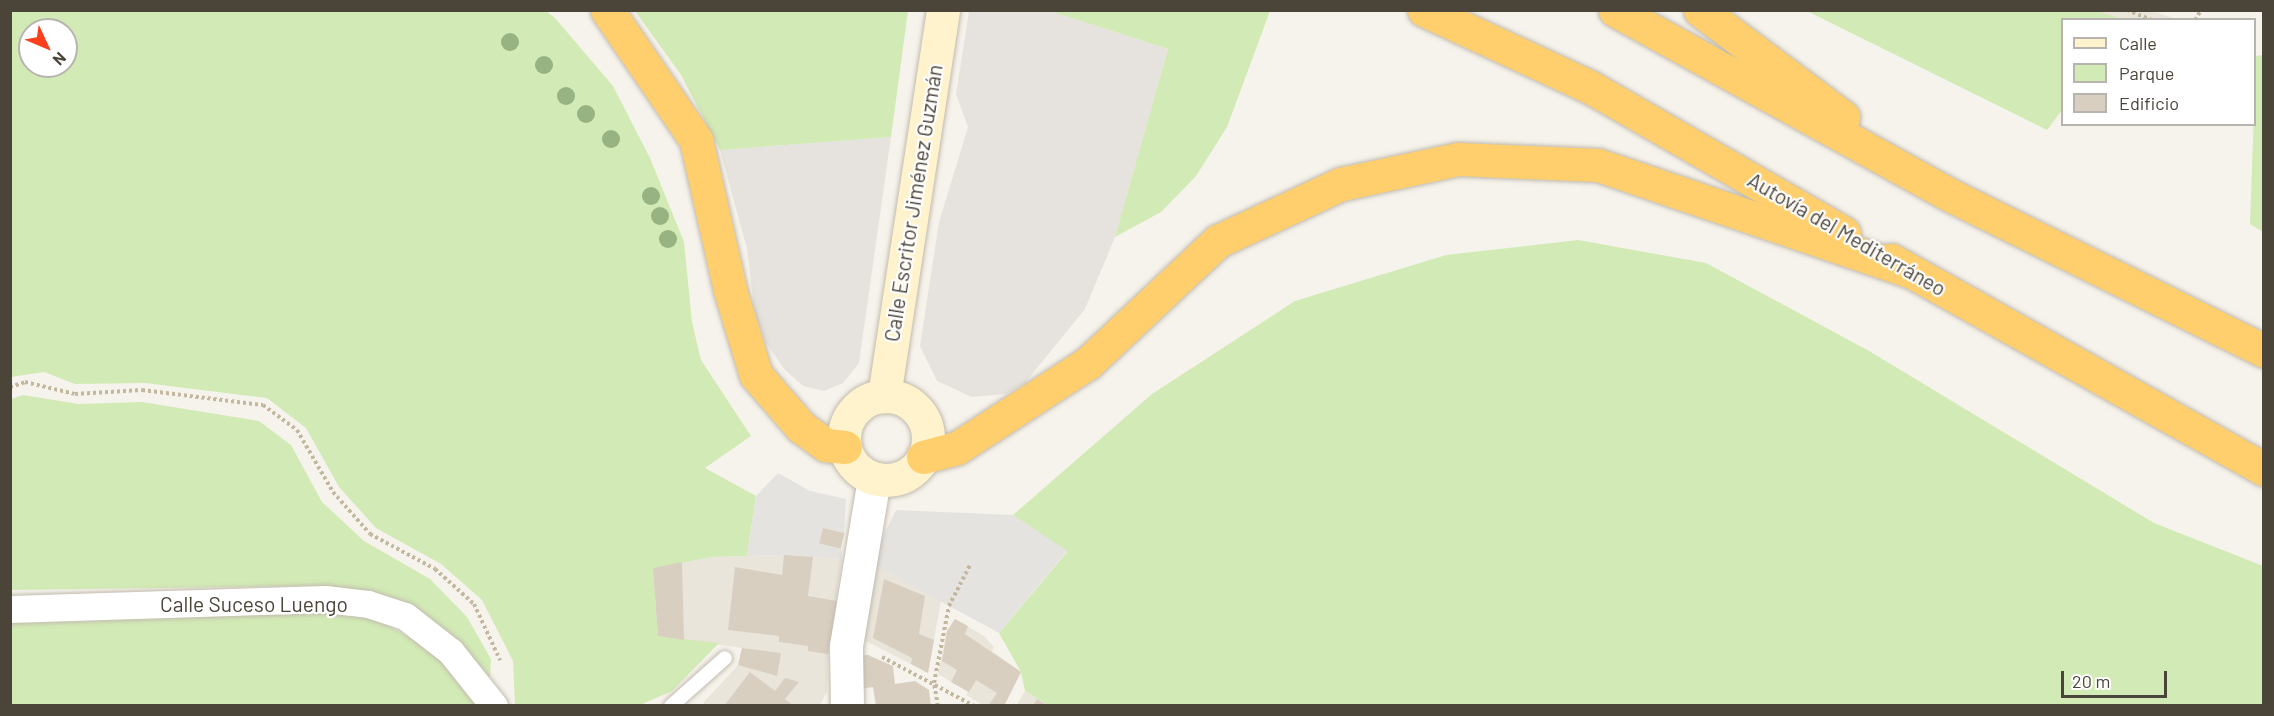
<!DOCTYPE html>
<html>
<head>
<meta charset="utf-8">
<style>
	body { margin:0 }
	#map { position:relative; width:2274px; height:716px; overflow:hidden; background:#f6f3ec; font-family:Barlow,sans-serif }
	div>[style] { position:absolute }
	.residential>* { inset:0; background:#eae5da }
	.industrial>* { inset:0; background:#e6e2dd }
	.green>* { inset:0; background:#d2eab5 }
	.parking>* { inset:0; background:#e5e3e0 }
	.building>* { inset:0; background:#d8cfc1; transform-origin:0 0 }
	.path>* { height:4px; margin-top:-2px; transform-origin:0; background:repeating-linear-gradient(90deg,#c4b79f 0 3px,transparent 0 6px) }
	.roads { filter:drop-shadow(0 0 2px #c2bbae) drop-shadow(0 0 2px #c2bbae) }
	.service>* { height:14px; margin:-7px; padding:0 7px; transform-origin:7px; border-radius:7px; background:#fff }
	.minor>* { height:27px; margin:-13.5px; padding:0 13.5px; transform-origin:13.5px; border-radius:13.5px; background:#fff }
	.tertiary>* { height:33px; margin:-16.5px; padding:0 16.5px; transform-origin:16.5px; border-radius:16.5px; background:#fff }
	.secondary>* { height:33px; margin:-16.5px; padding:0 16.5px; transform-origin:16.5px; border-radius:16.5px; background:#fff3cd }
	.secondary>.ring { margin:-16.5px; padding:0; box-sizing:content-box; background:none; border:33px solid #fff3cd; border-radius:50% }
	.motorway>* { height:33px; margin:-16.5px; padding:0 16.5px; transform-origin:16.5px; border-radius:16.5px; background:#ffcf6e }
	.trees>* { width:18px; height:18px; margin:-9px; border-radius:50%; background:#97b381 }
	span { translate:-50% -50%; white-space:nowrap; text-align:center; line-height:1.15; -webkit-text-stroke:4.5px #fff; paint-order:stroke }
	.street-label { font-size:21px; color:#4b4439 }
	.frame { position:absolute; inset:0; border:12px solid #4b4439; pointer-events:none }
	.legend { position:absolute; left:2061px; top:18px; width:195px; height:108px; box-sizing:border-box; background:#fff; border:2px solid #b7b4b0; margin:0; padding:8px 10px; list-style:none; font-size:18px; color:#4b4439 }
	.legend li { display:flex; align-items:center; gap:12px; height:30px }
	.legend b { width:30px; border:2px solid #b7b4b0 }
	.north { position:absolute; left:18px; top:18px; width:60px; height:60px; box-sizing:border-box; background:#fff; border:2px solid #b7b4b0; border-radius:50%; rotate:134deg; font-size:16px; font-weight:700; line-height:24px; text-align:center; color:#4b4439 }
	.north::after { content:''; display:block; margin:auto; width:21px; height:27px; background:#fc3f1d; clip-path:polygon(50% 0,100% 100%,50% 72%,0 100%) }
	.scale { position:absolute; left:2061px; top:671px; width:106px; height:27px; box-sizing:border-box; border:3px solid #4b4439; border-top:0; padding-left:8px; font-size:18px; line-height:21px; white-space:nowrap; color:#4b4439; -webkit-text-stroke:4px #fff; paint-order:stroke }
</style>
</head>
<body>
<div id="map">
	<div class="residential">
		<i style="clip-path:polygon(2094px 11px,2152px 11px,2173px 18px,2123px 19px)"></i>
		<i style="clip-path:polygon(784px 555px,842px 559px,828px 649px,827px 691px,820px 705px,706px 705px,703px 703px,738px 665px,742px 648px,658px 636px,653px 568px,713px 557px)"></i>
		<i style="clip-path:polygon(870px 563px,941px 601px,928px 673px,858px 637px)"></i>
		<i style="clip-path:polygon(955px 619px,984px 636px,994px 647px,992px 651px,1021px 672px,1004px 706px,983px 705px,966px 695px,968px 692px,938px 674px,947px 631px)"></i>
		<i style="clip-path:polygon(1025px 691px,1048px 705px,1016px 706px)"></i>
	</div>
	<div class="industrial">
		<i style="clip-path:polygon(969px 11px,1050px 11px,1168px 49px,1115px 237px,1085px 309px,1024px 384px,1005px 394px,972px 397px,937px 381px,920px 346px,939px 222px,968px 127px,956px 94px)"></i>
		<i style="clip-path:polygon(891px 137px,859px 363px,843px 383px,824px 391px,803px 386px,785px 370px,766px 343px,755px 314px,747px 249px,720px 150px)"></i>
	</div>
	<div class="green">
		<i style="clip-path:polygon(2094px 10px,2123px 19px,2062px 20px,2062px 110px,2047px 130px,1807px 11px)"></i>
		<i style="clip-path:polygon(evenodd,11px 11px,546px 11px,555px 18px,613px 86px,650px 158px,684px 242px,692px 322px,701px 360px,751px 436px,705px 468px,756px 496px,747px 556px,713px 557px,653px 568px,658px 636px,719px 643px,672px 691px,640px 705px,515px 705px,513px 661px,482px 600px,441px 564px,376px 528px,339px 487px,306px 428px,267px 398px,145px 383px,75px 384px,44px 372px,11px 377px,11px 11px,30px 30px,66px 30px,66px 66px,30px 66px,30px 30px)"></i>
		<i style="clip-path:polygon(635px 11px,908px 11px,891px 137px,720px 150px,681px 75px)"></i>
		<i style="clip-path:polygon(1050px 11px,1270px 11px,1227px 127px,1196px 176px,1161px 212px,1115px 237px,1168px 49px)"></i>
		<i style="clip-path:polygon(2263px 55px,2264px 55px,2263px 232px,2250px 224px,2256px 56px)"></i>
		<i style="clip-path:polygon(1578px 240px,1706px 263px,1869px 351px,2154px 523px,2263px 566px,2263px 705px,1048px 705px,1025px 691px,1021px 672px,999px 633px,1067px 552px,1013px 515px,1152px 394px,1295px 301px,1446px 255px)"></i>
		<i style="clip-path:polygon(23px 395px,79px 404px,142px 402px,259px 421px,291px 445px,322px 502px,364px 541px,430px 579px,467px 617px,491px 659px,490px 678px,458px 642px,319px 586px,11px 590px,11px 399px)"></i>
		<i style="clip-path:polygon(331px 612px,372px 616px,417px 642px,444px 662px,478px 706px,11px 706px,11px 621px)"></i>
	</div>
	<div class="parking">
		<i style="clip-path:polygon(778px 473px,810px 491px,846px 499px,844px 533px,823px 528px,841px 548px,842px 559px,784px 555px,747px 556px,756px 496px)"></i>
		<i style="clip-path:polygon(896px 510px,1013px 515px,1067px 551px,999px 633px,870px 563px)"></i>
	</div>
	<div class="building">
		<i style="left:823px;top:528px;width:22px;height:16px;rotate:13deg"></i>
		<i style="clip-path:polygon(784px 555px,813px 557px,808px 596px,837px 601px,828px 654px,808px 651px,808px 646px,779px 642px,779px 636px,728px 630px,735px 567px,782px 575px)"></i>
		<i style="clip-path:polygon(682px 562px,684px 640px,658px 636px,653px 568px)"></i>
		<i style="clip-path:polygon(884px 579px,925px 596px,919px 634px,934px 640px,928px 673px,911px 664px,912px 658px,873px 638px)"></i>
		<i style="clip-path:polygon(955px 619px,968px 626px,965px 634px,1021px 672px,1004px 706px,988px 706px,997px 693px,976px 680px,969px 692px,951px 682px,957px 670px,942px 661px,947px 631px)"></i>
		<i style="clip-path:polygon(742px 648px,781px 653px,777px 676px,738px 665px)"></i>
		<i style="clip-path:polygon(868px 655px,893px 666px,895px 684px,915px 681px,929px 690px,931px 706px,876px 706px,873px 687px,859px 689px,855px 656px)"></i>
		<i style="clip-path:polygon(750px 672px,775px 691px,785px 678px,799px 682px,785px 699px,794px 706px,724px 706px)"></i>
		<i style="clip-path:polygon(1037px 699px,1048px 706px,1033px 706px)"></i>
	</div>
	<div class="path">
		<i style="left:2127px;top:10px;width:27px;rotate:22deg"></i>
		<i style="left:2195px;top:20px;width:12px;rotate:-59deg"></i>
		<i style="left:10px;top:387px;width:16px;rotate:-18deg"></i>
		<i style="left:25px;top:382px;width:51px;rotate:13.5deg"></i>
		<i style="left:75px;top:394px;width:67px;rotate:-3.4deg"></i>
		<i style="left:142px;top:390px;width:122px;rotate:7.1deg"></i>
		<i style="left:263px;top:405px;width:42px;rotate:36.3deg"></i>
		<i style="left:297px;top:430px;width:72px;rotate:59.9deg"></i>
		<i style="left:333px;top:492px;width:56px;rotate:48.6deg"></i>
		<i style="left:370px;top:534px;width:74px;rotate:28.3deg"></i>
		<i style="left:435px;top:569px;width:52px;rotate:41.9deg"></i>
		<i style="left:474px;top:604px;width:62px;rotate:65.1deg"></i>
		<i style="left:882px;top:657px;width:104px;rotate:28deg"></i>
		<i style="left:938px;top:706px;width:23px;rotate:-100deg"></i>
		<i style="left:934px;top:683px;width:78px;rotate:-79deg"></i>
		<i style="left:949px;top:606px;width:46px;rotate:-62.9deg"></i>
	</div>
	<div class="roads">
		<div class="service">
			<i style="left:671px;top:706px;width:72px;rotate:-41.6deg"></i>
		</div>
		<div class="minor">
			<i style="left:10px;top:609px;width:315px;rotate:-1.8deg"></i>
			<i style="left:325px;top:599px;width:43px;rotate:6.6deg"></i>
			<i style="left:368px;top:604px;width:39px;rotate:18deg"></i>
			<i style="left:405px;top:616px;width:58px;rotate:38deg"></i>
			<i style="left:451px;top:652px;width:69px;rotate:51.5deg"></i>
		</div>
		<div class="tertiary">
			<i style="left:847px;top:706px;width:60px;rotate:-91deg"></i>
			<i style="left:846px;top:646px;width:170px;rotate:-80.5deg"></i>
		</div>
		<div class="secondary">
			<i style="left:884px;top:396px;width:390px;rotate:-81.3deg"></i>
			<i class="ring" style="left:844px;top:396px;width:51px;height:51px"></i>
		</div>
		<div class="motorway">
			<i style="left:607px;top:10px;width:158px;rotate:55.6deg"></i>
			<i style="left:696px;top:140px;width:154px;rotate:77.2deg"></i>
			<i style="left:730px;top:290px;width:89px;rotate:73deg"></i>
			<i style="left:756px;top:375px;width:69px;rotate:49.1deg"></i>
			<i style="left:801px;top:427px;width:31px;rotate:36deg"></i>
			<i style="left:826px;top:445px;width:19px;rotate:6deg"></i>
			<i style="left:1424px;top:10px;width:183px;rotate:24.9deg"></i>
			<i style="left:1590px;top:87px;width:293px;rotate:29.9deg"></i>
			<i style="left:1615px;top:10px;width:378px;rotate:28.9deg"></i>
			<i style="left:1946px;top:193px;width:355px;rotate:26.4deg"></i>
			<i style="left:1700px;top:10px;width:179px;rotate:36.8deg"></i>
			<i style="left:1891px;top:260px;width:428px;rotate:29.3deg"></i>
			<i style="left:923px;top:457px;width:35px;rotate:-15deg"></i>
			<i style="left:957px;top:448px;width:156px;rotate:-33deg"></i>
			<i style="left:1088px;top:363px;width:178px;rotate:-43.2deg"></i>
			<i style="left:1218px;top:241px;width:136px;rotate:-24.9deg"></i>
			<i style="left:1341px;top:184px;width:120px;rotate:-12.1deg"></i>
			<i style="left:1458px;top:159px;width:140px;rotate:2.5deg"></i>
			<i style="left:1598px;top:165px;width:330px;rotate:18.8deg"></i>
		</div>
	</div>
	<div class="trees">
		<i style="left:510px;top:42px"></i>
		<i style="left:544px;top:65px"></i>
		<i style="left:566px;top:96px"></i>
		<i style="left:586px;top:114px"></i>
		<i style="left:611px;top:139px"></i>
		<i style="left:651px;top:196px"></i>
		<i style="left:660px;top:216px"></i>
		<i style="left:668px;top:239px"></i>
	</div>
	<div class="street-label">
		<span style="left:913px;top:203px;rotate:-81deg">Calle Escritor Jiménez Guzmán</span>
		<span style="left:1847px;top:234px;rotate:30deg">Autovía del Mediterráneo</span>
		<span style="left:254px;top:604px">Calle Suceso Luengo</span>
	</div>
	<div class="frame"></div>
	<ul class="legend">
	<li><b style="height:8px;background:#fff3cd"></b>Calle</li>
	<li><b style="height:16px;background:#d2eab5"></b>Parque</li>
	<li><b style="height:16px;background:#d8cfc1"></b>Edificio</li>
	</ul>
	<div class="north">N</div>
	<div class="scale">20 m</div>
</div>
</body>
</html>
